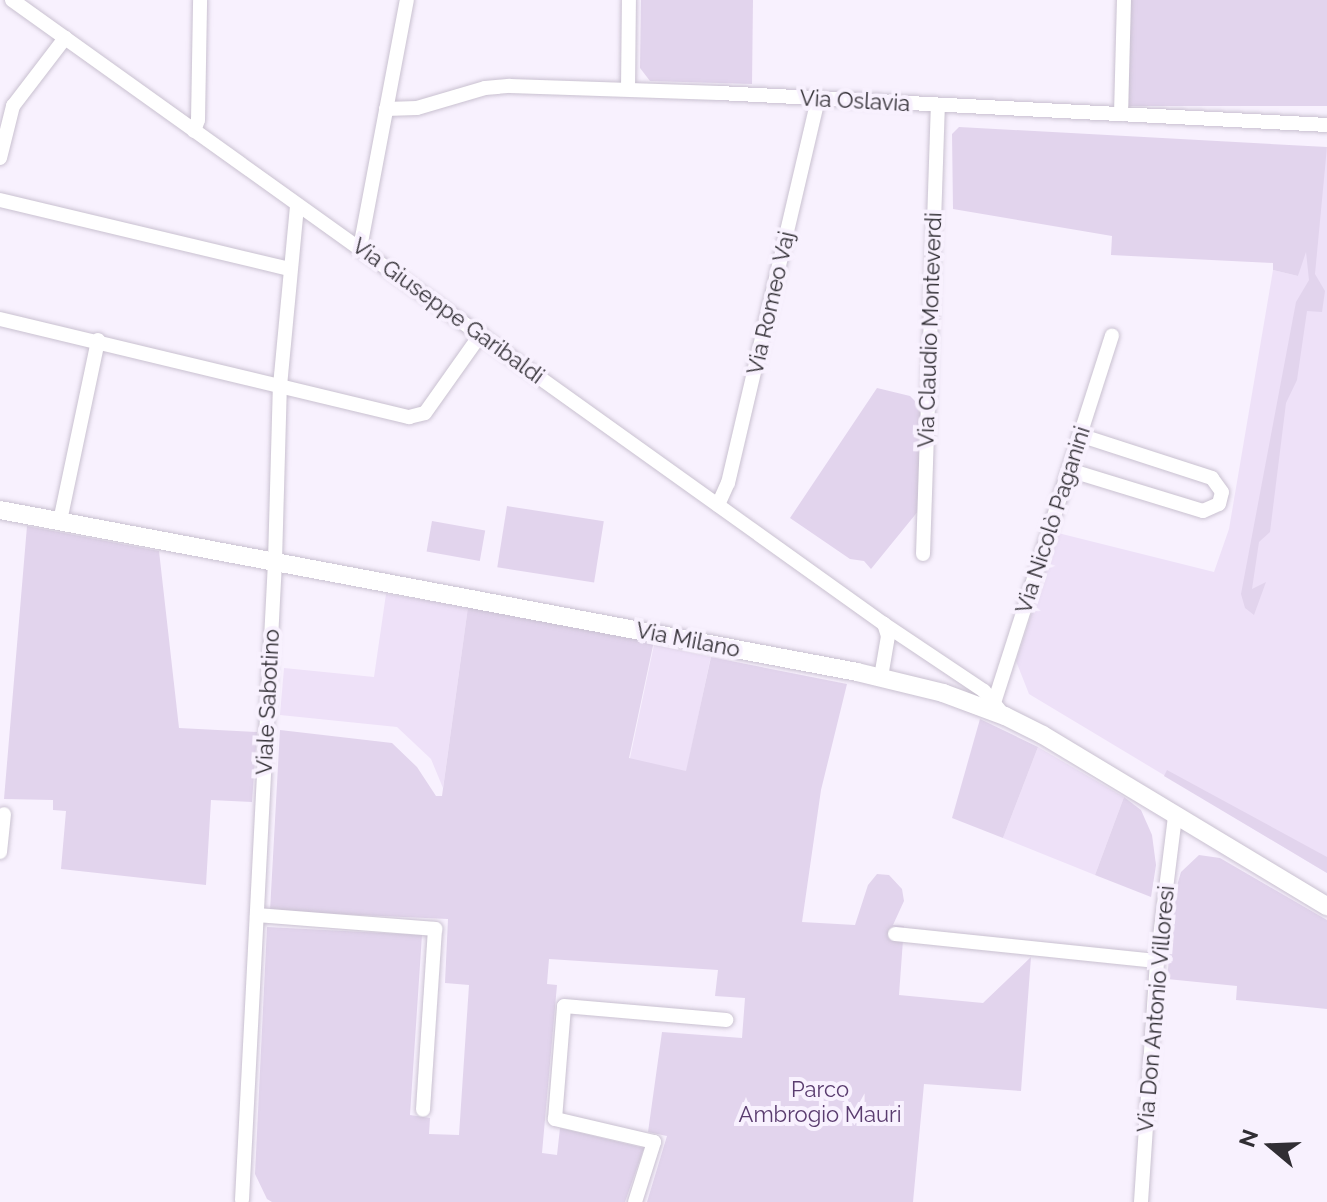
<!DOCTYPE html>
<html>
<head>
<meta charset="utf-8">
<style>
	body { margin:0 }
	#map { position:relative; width:1327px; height:1202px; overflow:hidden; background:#f8f1fe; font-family:Raleway,sans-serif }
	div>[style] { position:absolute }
	.built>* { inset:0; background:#eee1f8; transform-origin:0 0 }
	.green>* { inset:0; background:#e2d4ed; transform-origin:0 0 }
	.roads { filter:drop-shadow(0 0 2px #c9c1d0) drop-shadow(0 0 2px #c9c1d0) }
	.minor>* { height:14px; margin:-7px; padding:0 7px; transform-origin:7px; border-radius:7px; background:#fff }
	.major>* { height:18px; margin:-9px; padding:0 9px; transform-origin:9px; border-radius:9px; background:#fff }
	span { translate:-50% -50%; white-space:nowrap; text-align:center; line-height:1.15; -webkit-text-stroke:8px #f8f1fe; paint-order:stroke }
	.street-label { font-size:22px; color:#312e34 }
	.park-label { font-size:22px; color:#5a3c6f }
	.north { position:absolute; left:1231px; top:1106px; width:80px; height:80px; -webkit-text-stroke:6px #f8f1fe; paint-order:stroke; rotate:289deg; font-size:22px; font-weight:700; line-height:32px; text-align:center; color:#312e34 }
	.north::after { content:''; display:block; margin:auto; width:28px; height:36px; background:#312e34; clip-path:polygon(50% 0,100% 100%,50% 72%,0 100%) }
</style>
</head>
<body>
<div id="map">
	<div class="built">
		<i style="clip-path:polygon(1327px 147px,1327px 873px,1029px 694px,1016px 661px,1058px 533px,1214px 572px,1229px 529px,1273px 270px,1298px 276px)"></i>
		<i style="clip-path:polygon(386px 594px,468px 607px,443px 788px,431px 759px,397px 727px,280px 715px,284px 668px,374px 677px)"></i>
		<i style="left:654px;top:645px;width:58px;height:117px;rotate:12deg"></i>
		<i style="clip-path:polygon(1038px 747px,1124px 797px,1095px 875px,1003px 838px)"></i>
	</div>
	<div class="green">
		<i style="clip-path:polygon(641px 0,753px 0,752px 84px,650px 81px,640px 68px)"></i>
		<i style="left:1129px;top:0;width:198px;height:106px"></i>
		<i style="clip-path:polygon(959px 127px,1327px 147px,1315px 274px,1325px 291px,1322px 312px,1307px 311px,1297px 380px,1286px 403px,1270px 532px,1259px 542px,1252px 589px,1266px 582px,1254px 615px,1245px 608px,1241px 594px,1296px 302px,1309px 280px,1306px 252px,1298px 276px,1273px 270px,1273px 263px,1111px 255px,1112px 236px,953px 209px,952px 134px)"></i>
		<i style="clip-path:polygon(877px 388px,910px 396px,921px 407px,919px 510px,871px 569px,864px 561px,850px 559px,790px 518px)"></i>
		<i style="left:507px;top:506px;width:98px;height:62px;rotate:9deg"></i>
		<i style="left:432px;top:521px;width:54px;height:31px;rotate:10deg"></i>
		<i style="clip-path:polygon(27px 526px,159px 551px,179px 728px,257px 732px,252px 802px,211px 800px,206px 885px,61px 869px,66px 811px,53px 810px,53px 800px,4px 799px)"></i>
		<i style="clip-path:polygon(468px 607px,654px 641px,629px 758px,686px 771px,711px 657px,847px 684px,821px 790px,802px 922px,855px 925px,868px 885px,877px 874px,889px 875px,902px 889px,904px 901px,893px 925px,904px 926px,899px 995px,983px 1003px,1031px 957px,1021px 1091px,924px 1084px,913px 1202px,647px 1202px,667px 1136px,648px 1132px,662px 1032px,742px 1038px,745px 998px,715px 996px,718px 970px,549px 959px,547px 984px,557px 985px,542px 1153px,557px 1155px,560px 1128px,644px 1148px,625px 1202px,272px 1202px,267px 1199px,255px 1174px,267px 927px,422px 935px,410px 1115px,430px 1118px,429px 1134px,459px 1135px,469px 985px,445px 983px,448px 919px,270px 911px,280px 730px,392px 743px,417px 767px,436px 796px,442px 796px)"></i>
		<i style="clip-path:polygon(980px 719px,1038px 747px,1003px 838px,952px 818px)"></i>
		<i style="clip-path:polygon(1167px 770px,1327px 857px,1327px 873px,1164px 776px)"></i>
		<i style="clip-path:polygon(1124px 797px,1141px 810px,1152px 835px,1156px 865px,1151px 897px,1095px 875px)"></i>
		<i style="clip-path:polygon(1199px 855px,1220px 858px,1327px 920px,1327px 1009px,1236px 1000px,1237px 986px,1167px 979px,1176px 889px,1181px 872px)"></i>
	</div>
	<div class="roads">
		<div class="minor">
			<i style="left:12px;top:0;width:1072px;rotate:35.59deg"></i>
			<i style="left:884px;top:624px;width:120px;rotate:33.8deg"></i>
			<i style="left:984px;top:691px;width:32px;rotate:51deg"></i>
			<i style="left:628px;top:89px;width:89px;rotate:-89.4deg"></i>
			<i style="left:386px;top:109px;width:31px;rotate:-2deg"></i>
			<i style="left:417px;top:108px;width:71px;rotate:-16.4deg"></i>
			<i style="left:485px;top:88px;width:25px;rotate:-5deg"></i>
			<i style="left:510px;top:86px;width:209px;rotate:1.9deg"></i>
			<i style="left:719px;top:93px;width:609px;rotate:3.01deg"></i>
			<i style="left:1121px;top:114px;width:114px;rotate:-88.5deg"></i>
			<i style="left:194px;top:131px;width:12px;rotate:-70deg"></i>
			<i style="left:198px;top:120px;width:120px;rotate:-89deg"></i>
			<i style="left:0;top:158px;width:54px;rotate:-76deg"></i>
			<i style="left:13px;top:106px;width:86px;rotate:-52.6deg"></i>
			<i style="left:0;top:200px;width:297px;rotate:13.4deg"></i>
			<i style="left:360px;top:248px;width:252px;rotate:-79.3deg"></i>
			<i style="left:0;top:319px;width:421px;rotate:13.5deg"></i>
			<i style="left:409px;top:417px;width:16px;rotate:-14deg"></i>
			<i style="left:425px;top:413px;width:97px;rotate:-54.7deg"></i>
			<i style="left:1069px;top:470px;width:140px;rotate:17deg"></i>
			<i style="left:1203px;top:511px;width:17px;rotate:-24deg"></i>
			<i style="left:1219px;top:504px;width:12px;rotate:-76deg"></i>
			<i style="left:1222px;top:492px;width:17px;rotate:-126deg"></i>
			<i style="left:1212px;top:478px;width:139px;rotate:-162deg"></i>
			<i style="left:718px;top:505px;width:24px;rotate:-66deg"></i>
			<i style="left:728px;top:483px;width:394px;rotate:-76.8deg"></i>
			<i style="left:60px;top:521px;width:185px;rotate:-78.1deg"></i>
			<i style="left:923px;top:554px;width:447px;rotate:-88.1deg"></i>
			<i style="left:881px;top:677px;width:42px;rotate:-80.3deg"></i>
			<i style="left:888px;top:636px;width:13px;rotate:-108deg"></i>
			<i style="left:994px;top:703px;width:386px;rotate:-72.2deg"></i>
			<i style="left:0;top:852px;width:38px;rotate:-84deg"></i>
			<i style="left:257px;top:915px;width:179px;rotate:4.5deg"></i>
			<i style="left:435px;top:929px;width:181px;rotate:93.8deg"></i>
			<i style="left:895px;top:934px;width:263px;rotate:5.9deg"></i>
			<i style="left:242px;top:1200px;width:640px;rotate:-87.04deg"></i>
			<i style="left:275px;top:561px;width:175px;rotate:-88.4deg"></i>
			<i style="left:280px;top:386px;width:181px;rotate:-84.6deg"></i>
			<i style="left:635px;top:1202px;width:63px;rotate:-72.4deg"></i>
			<i style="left:654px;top:1142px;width:102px;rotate:-166.9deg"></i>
			<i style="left:555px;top:1119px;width:113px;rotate:-85.4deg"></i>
			<i style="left:564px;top:1006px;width:163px;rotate:4.9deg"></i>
			<i style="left:1141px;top:1202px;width:242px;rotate:-86.2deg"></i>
			<i style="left:1157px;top:961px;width:145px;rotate:-82.9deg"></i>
		</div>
		<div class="major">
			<i style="left:0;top:510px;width:872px;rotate:10.7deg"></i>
			<i style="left:857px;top:672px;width:89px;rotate:13.7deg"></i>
			<i style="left:943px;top:693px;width:66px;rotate:20.4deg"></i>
			<i style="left:1005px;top:716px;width:42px;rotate:26.6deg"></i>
			<i style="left:1043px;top:735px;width:332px;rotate:31.1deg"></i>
		</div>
	</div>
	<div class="street-label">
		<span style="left:855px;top:101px;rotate:3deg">Via Oslavia</span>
		<span style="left:771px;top:303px;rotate:-77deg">Via Romeo Vaj</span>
		<span style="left:448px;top:311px;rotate:36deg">Via Giuseppe Garibaldi</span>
		<span style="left:930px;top:330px;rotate:-88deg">Via Claudio Monteverdi</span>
		<span style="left:1053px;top:520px;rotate:-72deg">Via Nicolò Paganini</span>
		<span style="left:688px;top:640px;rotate:11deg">Via Milano</span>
		<span style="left:268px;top:702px;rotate:-87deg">Viale Sabotino</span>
		<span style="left:1156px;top:1009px;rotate:-85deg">Via Don Antonio Villoresi</span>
	</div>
	<div class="park-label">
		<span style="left:820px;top:1102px">Parco<br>Ambrogio Mauri</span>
	</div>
	<div class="north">N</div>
</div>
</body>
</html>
